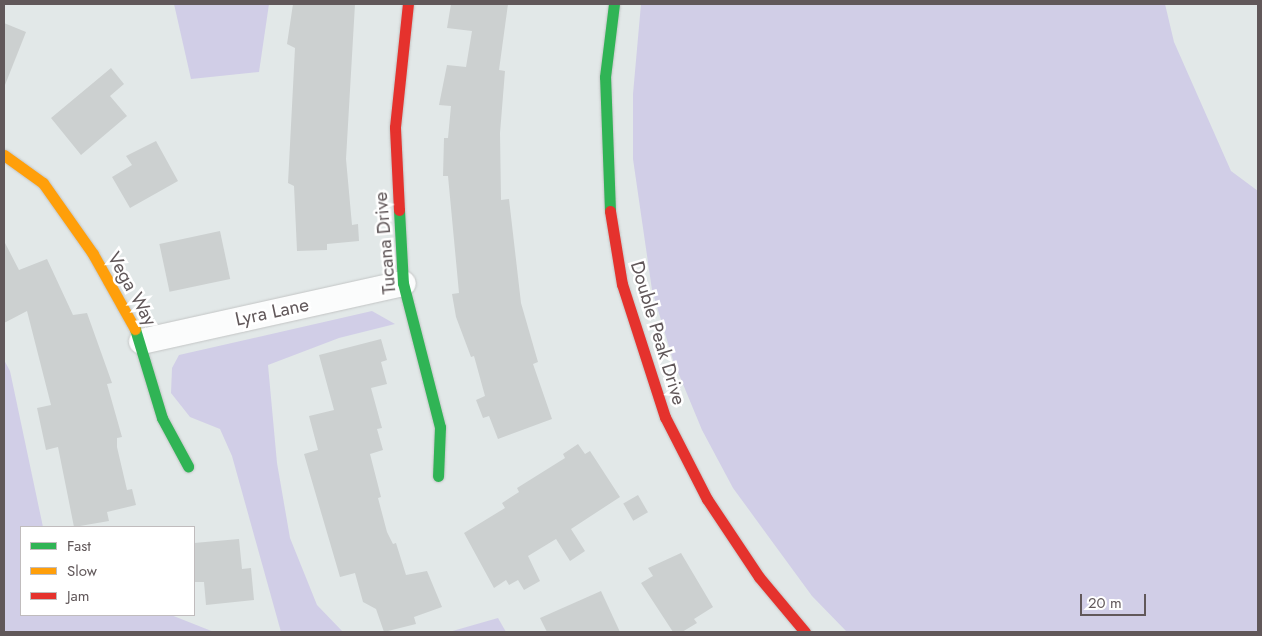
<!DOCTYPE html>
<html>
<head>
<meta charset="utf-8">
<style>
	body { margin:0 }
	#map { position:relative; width:1262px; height:636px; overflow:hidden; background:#e2e8e8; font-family:Jost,sans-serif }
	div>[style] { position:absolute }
	.green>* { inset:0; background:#d1cee7 }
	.building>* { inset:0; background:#ccd0d0; transform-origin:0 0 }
	.roads { filter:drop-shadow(0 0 1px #c3c5c5) drop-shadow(0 0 1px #c3c5c5) }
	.street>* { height:25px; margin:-12.5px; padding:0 12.5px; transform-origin:12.5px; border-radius:12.5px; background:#fbfcfc }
	.fast>* { height:11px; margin:-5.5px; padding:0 5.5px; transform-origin:5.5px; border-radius:5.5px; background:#30b455 }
	.slow>* { height:11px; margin:-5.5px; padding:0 5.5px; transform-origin:5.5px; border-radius:5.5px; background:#ff9f0a }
	.jam>* { height:11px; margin:-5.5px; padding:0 5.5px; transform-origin:5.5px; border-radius:5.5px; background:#e5322d }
	span { translate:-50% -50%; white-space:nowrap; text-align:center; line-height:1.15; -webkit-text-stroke:5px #fff; paint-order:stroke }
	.street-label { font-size:19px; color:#61585a }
	.frame { position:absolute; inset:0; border:5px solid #61585a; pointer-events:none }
	.legend { position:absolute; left:20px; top:526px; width:175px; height:90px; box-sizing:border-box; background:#fff; border:1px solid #c0bcbd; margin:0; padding:6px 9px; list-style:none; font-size:15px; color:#61585a }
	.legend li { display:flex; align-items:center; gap:10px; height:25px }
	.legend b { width:25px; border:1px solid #c0bcbd }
	.scale { position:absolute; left:1080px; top:594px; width:66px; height:22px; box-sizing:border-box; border:2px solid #61585a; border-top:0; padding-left:6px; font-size:15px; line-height:18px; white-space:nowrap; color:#61585a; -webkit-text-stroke:4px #fff; paint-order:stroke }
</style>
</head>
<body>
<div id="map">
	<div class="green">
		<i style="clip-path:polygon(174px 4px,269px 4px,259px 72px,191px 79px)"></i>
		<i style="clip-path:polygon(641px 4px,1165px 4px,1174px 42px,1231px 171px,1258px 191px,1258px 632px,847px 632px,812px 596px,733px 488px,702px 430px,673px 360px,652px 290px,633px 159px,633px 94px)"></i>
		<i style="clip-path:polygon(372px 311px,395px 324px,339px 338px,268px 365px,277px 463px,290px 538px,317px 605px,343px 632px,281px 632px,232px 456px,220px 429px,190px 417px,171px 393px,172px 368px,179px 355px)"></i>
		<i style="clip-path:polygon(4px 360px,10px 371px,43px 527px,21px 527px,21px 615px,171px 615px,214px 632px,4px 632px)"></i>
		<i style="clip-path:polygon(498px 618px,506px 632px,449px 632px)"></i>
	</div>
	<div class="building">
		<i style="clip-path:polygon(293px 4px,355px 4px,346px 159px,352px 225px,358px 224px,359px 241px,327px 244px,327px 250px,297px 251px,294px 186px,288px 183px,295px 48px,287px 44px)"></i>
		<i style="clip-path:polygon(451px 4px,508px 4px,499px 70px,505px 71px,500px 133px,501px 200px,509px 199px,521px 303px,538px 362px,533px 364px,552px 419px,498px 439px,489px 416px,483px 418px,476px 400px,485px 396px,474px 356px,471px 357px,456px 317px,452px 294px,459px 293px,448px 176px,443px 176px,444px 138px,448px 138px,451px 106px,439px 105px,447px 65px,466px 67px,472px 31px,447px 28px)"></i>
		<i style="clip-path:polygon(4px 23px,26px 32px,5px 85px,4px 85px)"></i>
		<i style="clip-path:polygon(111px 68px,124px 84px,110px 96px,127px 116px,81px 155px,51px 118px)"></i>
		<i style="clip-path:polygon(156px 141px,178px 181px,130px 208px,112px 177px,132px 165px,126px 156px)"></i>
		<i style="left:220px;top:231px;width:49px;height:62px;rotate:78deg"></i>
		<i style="clip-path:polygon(4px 241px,19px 270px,47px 259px,73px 315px,87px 313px,112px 383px,107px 384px,122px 437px,117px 438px,117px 447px,127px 490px,132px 489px,136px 505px,107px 512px,109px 521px,74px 527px,58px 447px,46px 450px,37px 408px,51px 405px,27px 311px,4px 323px)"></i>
		<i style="clip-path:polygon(381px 339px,387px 360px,381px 362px,387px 384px,371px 388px,382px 428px,377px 429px,383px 450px,370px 454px,381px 497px,378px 498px,387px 532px,393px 544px,396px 543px,406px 575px,427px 571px,442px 607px,414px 617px,416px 624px,384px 632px,376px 609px,363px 602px,355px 573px,340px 577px,304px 454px,318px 450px,309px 416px,334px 410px,319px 355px)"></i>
		<i style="clip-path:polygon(578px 444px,585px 454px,590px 451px,620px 497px,571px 529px,585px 551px,570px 561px,556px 539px,528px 556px,540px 581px,524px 590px,518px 580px,509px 585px,506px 580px,494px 588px,464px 533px,505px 508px,502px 503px,519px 492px,517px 488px,565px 458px,563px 454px)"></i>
		<i style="left:638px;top:495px;width:20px;height:17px;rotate:60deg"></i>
		<i style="clip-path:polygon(239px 539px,242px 569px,251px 568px,254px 600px,206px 605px,204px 582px,194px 582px,194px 543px)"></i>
		<i style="clip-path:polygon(681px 553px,713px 607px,694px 619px,697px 623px,682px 632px,673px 632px,641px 583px,653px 576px,648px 568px)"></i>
		<i style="clip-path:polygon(601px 591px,620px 632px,547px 632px,540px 618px)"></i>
	</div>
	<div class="roads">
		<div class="street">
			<i style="left:141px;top:341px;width:268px;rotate:-12.5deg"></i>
		</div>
		<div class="fast">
			<i style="left:399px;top:210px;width:73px;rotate:86.9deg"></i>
			<i style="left:403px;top:283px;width:149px;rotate:75.6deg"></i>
			<i style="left:440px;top:427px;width:49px;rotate:92.3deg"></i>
			<i style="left:610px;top:211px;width:134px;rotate:-92.1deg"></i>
			<i style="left:605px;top:77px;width:74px;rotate:-83deg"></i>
			<i style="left:135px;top:329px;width:93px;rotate:73.1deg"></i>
			<i style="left:162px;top:418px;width:55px;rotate:61.6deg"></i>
		</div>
		<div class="slow">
			<i style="left:4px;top:155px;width:48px;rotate:35.7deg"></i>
			<i style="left:43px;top:183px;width:87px;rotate:54.8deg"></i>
			<i style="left:93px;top:254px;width:86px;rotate:60.8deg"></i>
		</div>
		<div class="jam">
			<i style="left:399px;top:210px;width:83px;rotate:-92.8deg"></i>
			<i style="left:395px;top:127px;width:124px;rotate:-84deg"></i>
			<i style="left:610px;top:211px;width:74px;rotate:80.7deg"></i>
			<i style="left:622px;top:284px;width:140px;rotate:72.1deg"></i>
			<i style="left:665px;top:417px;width:92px;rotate:62.9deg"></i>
			<i style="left:707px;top:499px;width:94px;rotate:56.3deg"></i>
			<i style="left:759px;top:577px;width:72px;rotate:50.1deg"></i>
		</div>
	</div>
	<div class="street-label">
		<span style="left:385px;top:243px;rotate:-95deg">Tucana Drive</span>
		<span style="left:132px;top:289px;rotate:61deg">Vega Way</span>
		<span style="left:272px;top:312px;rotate:-12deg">Lyra Lane</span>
		<span style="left:658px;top:333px;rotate:73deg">Double Peak Drive</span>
	</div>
	<div class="frame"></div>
	<ul class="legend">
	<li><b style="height:6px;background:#30b455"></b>Fast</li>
	<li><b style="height:6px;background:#ff9f0a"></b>Slow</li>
	<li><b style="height:6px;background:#e5322d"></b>Jam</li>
	</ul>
	<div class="scale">20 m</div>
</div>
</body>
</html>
